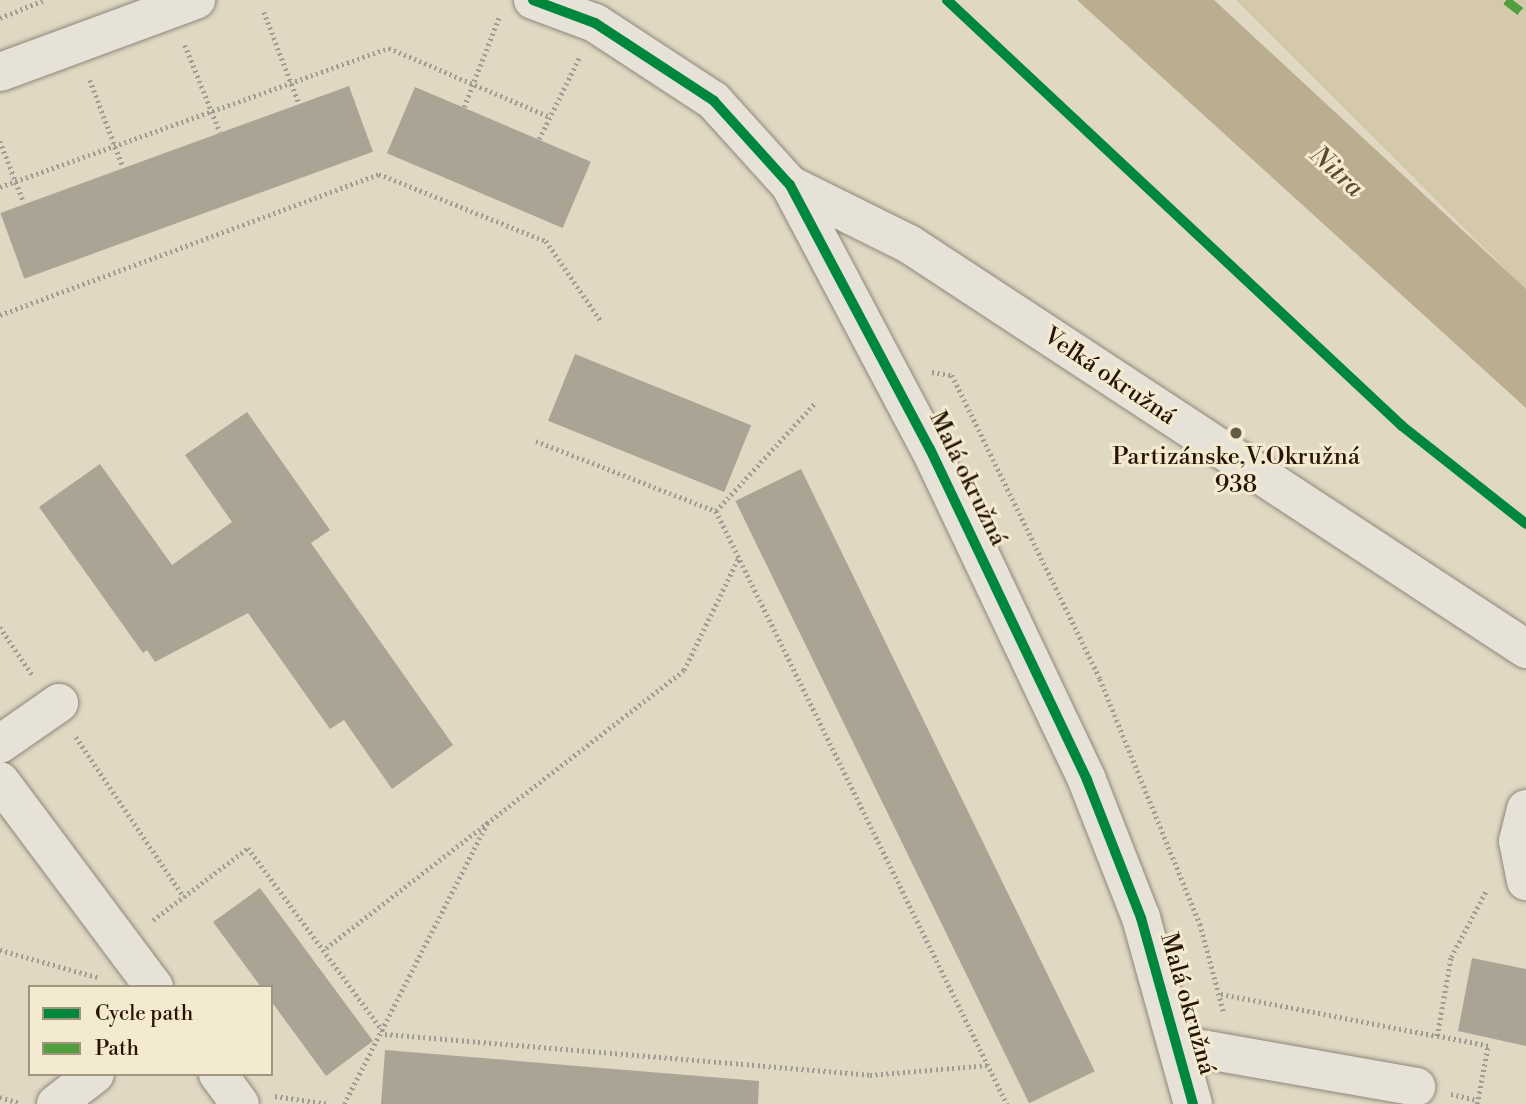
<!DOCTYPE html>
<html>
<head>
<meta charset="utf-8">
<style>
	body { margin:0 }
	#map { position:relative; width:1526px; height:1104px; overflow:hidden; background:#e0d8c3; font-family:"Libre Bodoni",serif }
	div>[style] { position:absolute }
	.green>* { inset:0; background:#d4c9ab }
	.water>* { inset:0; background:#baad90 }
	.building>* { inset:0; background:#aba495; transform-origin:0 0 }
	.path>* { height:4.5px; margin-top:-2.25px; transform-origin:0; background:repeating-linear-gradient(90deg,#a19c93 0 2px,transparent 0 5.5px) }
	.roads { filter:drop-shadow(0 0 2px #8e877a) drop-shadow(0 0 2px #8e877a) }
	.minor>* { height:38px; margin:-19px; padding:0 19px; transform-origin:19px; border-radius:19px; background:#e7e2d7 }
	.quiet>* { height:9px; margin-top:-4.5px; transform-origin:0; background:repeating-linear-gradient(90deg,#50a03d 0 18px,transparent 0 27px) }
	.cycleway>* { height:10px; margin:-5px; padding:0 5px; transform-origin:5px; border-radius:5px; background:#00873e }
	.dots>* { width:19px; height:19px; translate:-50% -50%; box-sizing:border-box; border:4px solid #f3ead0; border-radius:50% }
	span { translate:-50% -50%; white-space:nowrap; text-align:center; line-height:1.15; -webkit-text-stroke:6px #f3ead0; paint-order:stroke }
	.street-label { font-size:24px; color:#261505 }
	.poi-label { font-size:24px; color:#261505 }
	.water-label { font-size:26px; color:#5a4a34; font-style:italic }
	.legend { position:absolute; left:28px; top:985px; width:245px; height:91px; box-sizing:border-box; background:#f3ead0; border:2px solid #a1957f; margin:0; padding:9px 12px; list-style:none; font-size:21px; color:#261505 }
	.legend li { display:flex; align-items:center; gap:14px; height:35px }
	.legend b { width:35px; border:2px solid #a1957f }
</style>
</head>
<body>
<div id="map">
	<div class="green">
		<i style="clip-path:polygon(1236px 0,1526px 0,1526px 290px)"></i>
	</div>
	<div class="water">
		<i style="clip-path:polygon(1077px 0,1214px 0,1526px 289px,1526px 408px)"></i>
	</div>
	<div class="building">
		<i style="left:349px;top:86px;width:70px;height:371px;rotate:70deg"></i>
		<i style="left:415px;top:87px;width:191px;height:72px;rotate:23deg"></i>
		<i style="left:575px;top:354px;width:190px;height:72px;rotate:22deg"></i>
		<i style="clip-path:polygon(247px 412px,330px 530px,311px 543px,453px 745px,392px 789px,344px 720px,330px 729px,248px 613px,155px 662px,147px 650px,143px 653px,39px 507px,100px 464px,172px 565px,232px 522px,185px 455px)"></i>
		<i style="left:801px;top:469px;width:670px;height:73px;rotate:64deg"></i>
		<i style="clip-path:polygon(260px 888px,373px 1041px,326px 1076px,271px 1001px,271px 987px,261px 987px,213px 922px)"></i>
		<i style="clip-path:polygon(1472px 958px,1526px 969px,1526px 1046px,1458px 1031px)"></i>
		<i style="clip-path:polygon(385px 1050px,759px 1081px,758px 1104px,381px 1104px)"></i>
	</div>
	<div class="path">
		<i style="left:264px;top:12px;width:97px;rotate:69deg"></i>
		<i style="left:0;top:18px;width:48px;rotate:-22.2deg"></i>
		<i style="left:185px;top:45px;width:94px;rotate:68.1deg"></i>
		<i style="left:90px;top:80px;width:93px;rotate:69.2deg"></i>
		<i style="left:464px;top:107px;width:97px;rotate:-68.7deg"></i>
		<i style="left:539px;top:139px;width:90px;rotate:-63.7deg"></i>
		<i style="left:0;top:141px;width:66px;rotate:68.8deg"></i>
		<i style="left:0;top:187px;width:413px;rotate:-19.7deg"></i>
		<i style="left:389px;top:48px;width:175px;rotate:23.2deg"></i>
		<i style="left:0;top:315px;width:404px;rotate:-20.4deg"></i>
		<i style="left:379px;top:174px;width:180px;rotate:21.9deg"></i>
		<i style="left:546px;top:241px;width:97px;rotate:55.5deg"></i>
		<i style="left:932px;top:372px;width:20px;rotate:9deg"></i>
		<i style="left:952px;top:375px;width:338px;rotate:64deg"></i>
		<i style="left:1100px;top:679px;width:265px;rotate:67.8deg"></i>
		<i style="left:1200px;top:924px;width:92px;rotate:74.9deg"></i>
		<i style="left:536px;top:441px;width:193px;rotate:21.3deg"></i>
		<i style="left:716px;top:511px;width:661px;rotate:63.86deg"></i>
		<i style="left:716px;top:511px;width:145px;rotate:-47.5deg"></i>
		<i style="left:0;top:627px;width:59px;rotate:56deg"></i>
		<i style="left:76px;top:737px;width:193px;rotate:56deg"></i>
		<i style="left:153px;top:920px;width:119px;rotate:-37.2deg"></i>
		<i style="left:248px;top:848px;width:231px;rotate:53.6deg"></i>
		<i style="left:385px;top:1034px;width:487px;rotate:4.8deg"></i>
		<i style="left:870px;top:1075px;width:118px;rotate:-4.8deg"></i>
		<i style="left:326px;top:948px;width:453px;rotate:-37.8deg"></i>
		<i style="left:684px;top:670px;width:123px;rotate:-64.1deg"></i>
		<i style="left:0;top:950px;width:101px;rotate:15.6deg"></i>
		<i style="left:1221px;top:994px;width:220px;rotate:11deg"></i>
		<i style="left:1451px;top:1094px;width:28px;rotate:13deg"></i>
		<i style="left:275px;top:1096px;width:55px;rotate:8.4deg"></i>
		<i style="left:0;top:1097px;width:21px;rotate:17deg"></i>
		<i style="left:344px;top:1104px;width:318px;rotate:-63deg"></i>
		<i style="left:1477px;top:1104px;width:59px;rotate:-79.3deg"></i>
		<i style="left:1488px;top:1046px;width:52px;rotate:-168.9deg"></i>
		<i style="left:1437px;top:1036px;width:80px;rotate:-80deg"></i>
		<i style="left:1451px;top:957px;width:77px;rotate:-62.1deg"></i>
	</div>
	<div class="roads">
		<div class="minor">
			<i style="left:533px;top:0;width:66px;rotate:20.4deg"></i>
			<i style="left:595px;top:23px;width:142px;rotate:33.2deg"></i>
			<i style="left:714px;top:101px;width:113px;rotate:47.9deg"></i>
			<i style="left:790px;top:185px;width:299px;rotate:62.1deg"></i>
			<i style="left:930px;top:449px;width:366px;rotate:64.6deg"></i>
			<i style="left:1087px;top:780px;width:148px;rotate:68.6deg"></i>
			<i style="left:1141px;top:918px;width:193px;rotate:74.4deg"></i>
			<i style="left:0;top:72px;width:209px;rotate:-20.2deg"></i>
			<i style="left:790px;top:185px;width:133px;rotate:26.4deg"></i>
			<i style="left:909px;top:244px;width:738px;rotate:33.28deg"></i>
			<i style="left:0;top:744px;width:72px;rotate:-34.8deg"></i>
			<i style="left:0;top:781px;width:257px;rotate:53.2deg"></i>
			<i style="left:1526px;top:809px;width:33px;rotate:104deg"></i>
			<i style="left:1518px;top:841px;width:41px;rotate:78.7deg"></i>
			<i style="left:1179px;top:1045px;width:241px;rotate:10deg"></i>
			<i style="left:218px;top:1074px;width:37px;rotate:54deg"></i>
			<i style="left:56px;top:1104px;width:49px;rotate:-37.6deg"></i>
		</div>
	</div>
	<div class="quiet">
		<i style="left:1506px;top:0;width:25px;rotate:37deg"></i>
	</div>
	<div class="cycleway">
		<i style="left:533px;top:0;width:66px;rotate:20.4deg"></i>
		<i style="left:595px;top:23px;width:142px;rotate:33.2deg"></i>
		<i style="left:714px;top:101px;width:113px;rotate:47.9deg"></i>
		<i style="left:790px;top:185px;width:299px;rotate:62.1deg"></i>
		<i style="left:930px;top:449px;width:366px;rotate:64.6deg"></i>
		<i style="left:1087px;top:780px;width:148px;rotate:68.6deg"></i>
		<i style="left:1141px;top:918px;width:193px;rotate:74.4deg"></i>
		<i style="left:947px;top:0;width:623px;rotate:43.11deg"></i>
		<i style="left:1402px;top:426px;width:158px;rotate:38.3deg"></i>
	</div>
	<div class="dots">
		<i style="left:1236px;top:433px;background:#675948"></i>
	</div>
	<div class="street-label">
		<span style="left:1109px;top:377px;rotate:34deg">Veľká okružná</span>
		<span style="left:967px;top:479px;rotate:64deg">Malá okružná</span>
		<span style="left:1187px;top:1004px;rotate:74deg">Malá okružná</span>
	</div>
	<div class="poi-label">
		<span style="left:1236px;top:472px">Partizánske,V.Okružná<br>938</span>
	</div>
	<div class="water-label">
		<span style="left:1336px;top:172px;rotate:42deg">Nitra</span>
	</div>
	<ul class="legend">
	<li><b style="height:9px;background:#00873e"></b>Cycle path</li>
	<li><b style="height:9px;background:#50a03d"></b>Path</li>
	</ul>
</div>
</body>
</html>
